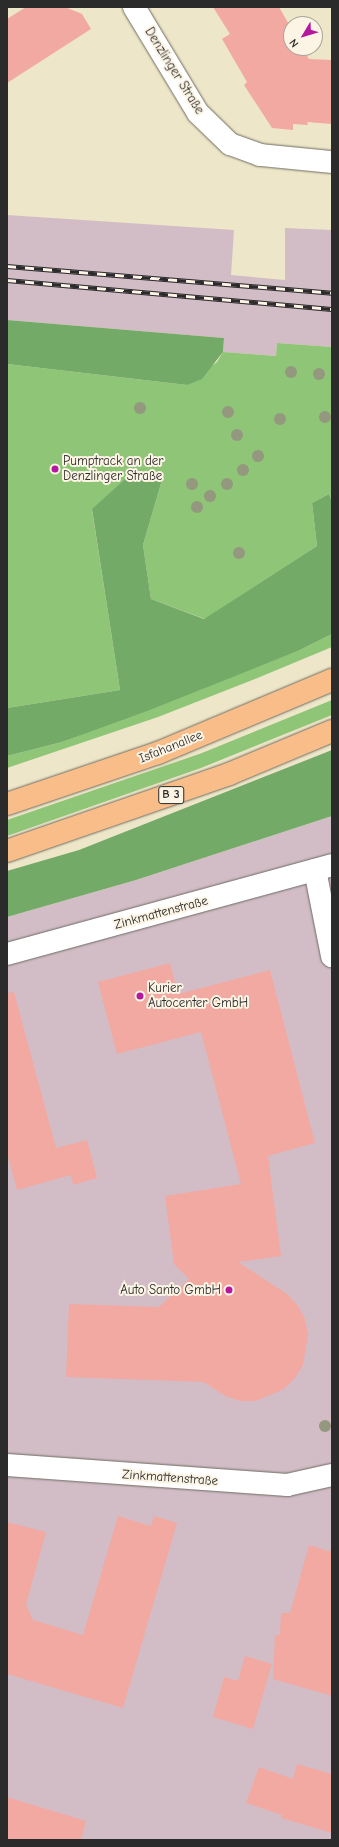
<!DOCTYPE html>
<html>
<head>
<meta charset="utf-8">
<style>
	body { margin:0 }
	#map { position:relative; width:339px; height:1847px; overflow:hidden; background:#ede6c8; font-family:"Comic Neue",sans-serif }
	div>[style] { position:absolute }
	.industrial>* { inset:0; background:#d2bdc6 }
	.green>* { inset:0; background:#8fc577 }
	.forest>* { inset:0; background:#73aa68 }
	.building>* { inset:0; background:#f1a9a2 }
	.roads { filter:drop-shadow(0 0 1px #6f6c62) drop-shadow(0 0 1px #6f6c62) }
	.minor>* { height:22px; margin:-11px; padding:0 11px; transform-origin:11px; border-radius:11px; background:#fff }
	.highway>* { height:22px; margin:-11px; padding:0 11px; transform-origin:11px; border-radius:11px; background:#f8bd89 }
	.rail>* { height:4.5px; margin-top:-2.25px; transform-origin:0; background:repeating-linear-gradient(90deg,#fcf5e5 0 9px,#2b2b2b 0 18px); box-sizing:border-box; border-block:1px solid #2b2b2b }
	.trees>* { width:12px; height:12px; margin:-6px; border-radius:50%; background:#93987e }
	.dots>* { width:11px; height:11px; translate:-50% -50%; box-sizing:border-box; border:2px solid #fcf5e5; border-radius:50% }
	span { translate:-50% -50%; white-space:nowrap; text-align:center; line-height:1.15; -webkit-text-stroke:4px #fcf5e5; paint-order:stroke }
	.shield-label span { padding:1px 3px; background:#fcf5e5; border:1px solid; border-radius:3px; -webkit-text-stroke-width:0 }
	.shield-label { font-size:12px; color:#2b2b2b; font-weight:700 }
	.street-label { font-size:13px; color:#2b2b2b }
	.poi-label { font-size:13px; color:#2b2b2b }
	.left { translate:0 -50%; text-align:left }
	.right { translate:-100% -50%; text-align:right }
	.frame { position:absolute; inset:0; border:8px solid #2b2b2b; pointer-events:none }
	.north { position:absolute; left:283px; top:16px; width:40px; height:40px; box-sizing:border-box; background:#fcf5e5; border:1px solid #a8a49b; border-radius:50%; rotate:232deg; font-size:11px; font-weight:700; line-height:16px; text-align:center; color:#2b2b2b }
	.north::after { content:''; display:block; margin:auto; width:14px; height:18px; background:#b5179e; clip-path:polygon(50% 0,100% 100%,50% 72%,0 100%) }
</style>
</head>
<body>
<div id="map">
	<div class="industrial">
		<i style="clip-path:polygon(7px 215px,234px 230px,231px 275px,285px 280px,285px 228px,332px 230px,332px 347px,277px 343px,276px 356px,223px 352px,224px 338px,7px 320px)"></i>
		<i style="clip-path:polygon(332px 816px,332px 1840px,7px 1840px,7px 917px,136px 880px)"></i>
	</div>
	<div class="green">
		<i style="clip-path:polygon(277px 343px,332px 347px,332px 502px,329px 494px,312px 503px,317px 546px,205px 619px,151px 599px,143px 545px,162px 480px,92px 510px,120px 690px,7px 708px,7px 364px,187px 385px,217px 362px,223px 352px,276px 356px)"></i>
		<i style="clip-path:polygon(332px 634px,332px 647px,255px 679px,158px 717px,7px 768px,7px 756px,62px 742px,298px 651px)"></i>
		<i style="clip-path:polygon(332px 700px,332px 715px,201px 768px,7px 836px,7px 820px,202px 753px)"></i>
	</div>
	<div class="forest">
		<i style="clip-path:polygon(7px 320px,224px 338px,223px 352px,202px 379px,187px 385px,7px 364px)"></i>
		<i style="clip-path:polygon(132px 473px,162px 480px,143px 545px,151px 599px,204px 619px,317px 546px,312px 503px,329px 494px,332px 502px,332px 634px,298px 651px,147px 711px,62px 742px,7px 756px,7px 708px,120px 690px,92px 509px)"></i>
		<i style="clip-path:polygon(332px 750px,332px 816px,136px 880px,7px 917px,7px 871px,79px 850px)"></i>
	</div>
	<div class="building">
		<i style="clip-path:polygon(26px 7px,65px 7px,82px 14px,91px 29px,7px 83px,7px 19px)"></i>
		<i style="clip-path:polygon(213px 7px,279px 7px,291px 28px,291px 48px,302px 48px,309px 59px,332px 60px,332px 124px,307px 122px,308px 125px,293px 124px,293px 130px,272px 128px,244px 85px,247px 82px,222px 39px,230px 34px)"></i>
		<i style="clip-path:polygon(170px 963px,178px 994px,270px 970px,315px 1143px,268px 1156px,281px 1256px,238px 1262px,287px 1294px,298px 1306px,305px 1319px,308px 1335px,303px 1365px,295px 1378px,284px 1389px,256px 1401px,240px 1401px,225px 1396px,204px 1382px,66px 1377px,69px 1304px,159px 1307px,189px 1279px,174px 1264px,165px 1196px,241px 1184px,201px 1032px,117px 1054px,98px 982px)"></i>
		<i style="clip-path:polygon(14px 992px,56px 1148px,87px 1140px,97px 1178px,73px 1185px,71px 1175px,17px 1190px,7px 1153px,7px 993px)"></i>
		<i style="clip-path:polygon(118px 1516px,151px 1526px,154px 1516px,177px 1523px,123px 1708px,7px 1674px,7px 1522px,46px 1532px,26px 1605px,33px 1620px,83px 1635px)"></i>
		<i style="clip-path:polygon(309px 1545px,332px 1552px,332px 1696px,273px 1679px,275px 1635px,280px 1635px,281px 1613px,290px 1613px)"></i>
		<i style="clip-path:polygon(245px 1656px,272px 1664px,253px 1729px,213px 1717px,224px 1677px,238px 1681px)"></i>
		<i style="clip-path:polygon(297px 1764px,332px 1774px,332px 1833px,281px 1818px,282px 1815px,246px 1803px,259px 1767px,293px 1779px)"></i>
		<i style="clip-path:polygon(7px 1797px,86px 1821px,81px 1840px,7px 1840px)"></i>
	</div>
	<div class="roads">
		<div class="minor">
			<i style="left:134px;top:7px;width:124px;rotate:58.9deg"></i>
			<i style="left:198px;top:113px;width:45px;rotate:44.1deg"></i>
			<i style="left:230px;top:144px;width:32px;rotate:20deg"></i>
			<i style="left:260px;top:155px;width:72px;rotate:5.6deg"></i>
			<i style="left:315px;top:870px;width:88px;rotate:78.8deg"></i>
			<i style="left:7px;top:954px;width:337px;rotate:-15.3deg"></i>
			<i style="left:7px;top:1465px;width:281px;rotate:4.1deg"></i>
			<i style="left:287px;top:1485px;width:46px;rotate:-12.5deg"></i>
		</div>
		<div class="highway">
			<i style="left:7px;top:804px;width:159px;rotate:-18.7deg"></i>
			<i style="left:158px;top:753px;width:189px;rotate:-22.8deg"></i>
			<i style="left:7px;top:851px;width:235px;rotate:-19.1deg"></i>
			<i style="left:229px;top:774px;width:112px;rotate:-22.7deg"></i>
		</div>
	</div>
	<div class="rail">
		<i style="left:7px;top:266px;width:326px;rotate:4.7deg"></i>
		<i style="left:7px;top:280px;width:326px;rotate:5.1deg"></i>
	</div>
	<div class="trees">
		<i style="left:291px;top:372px"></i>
		<i style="left:319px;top:374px"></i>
		<i style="left:140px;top:408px"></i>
		<i style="left:228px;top:412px"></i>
		<i style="left:325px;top:417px"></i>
		<i style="left:280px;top:419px"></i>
		<i style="left:237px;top:435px"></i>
		<i style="left:258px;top:456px"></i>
		<i style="left:243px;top:470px"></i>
		<i style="left:192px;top:484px"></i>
		<i style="left:227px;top:484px"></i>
		<i style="left:210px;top:496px"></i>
		<i style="left:197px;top:507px"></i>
		<i style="left:239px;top:553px"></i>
		<i style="left:325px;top:1426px"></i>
	</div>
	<div class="dots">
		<i style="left:55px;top:469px;background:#b5179e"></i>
		<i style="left:140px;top:996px;background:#b5179e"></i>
		<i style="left:229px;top:1290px;background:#b5179e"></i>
	</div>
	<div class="shield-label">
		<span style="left:171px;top:795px">B 3</span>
	</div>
	<div class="street-label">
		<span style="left:174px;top:71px;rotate:58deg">Denzlinger Straße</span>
		<span style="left:171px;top:747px;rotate:-22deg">Isfahanallee</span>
		<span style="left:161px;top:913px;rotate:-15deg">Zinkmattenstraße</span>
		<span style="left:170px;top:1478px;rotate:4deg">Zinkmattenstraße</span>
	</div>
	<div class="poi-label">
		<span class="left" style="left:63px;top:469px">Pumptrack an der<br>Denzlinger Straße</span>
		<span class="left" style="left:148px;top:996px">Kurier<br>Autocenter GmbH</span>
		<span class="right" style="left:221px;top:1290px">Auto Santo GmbH</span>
	</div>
	<div class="frame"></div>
	<div class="north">N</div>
</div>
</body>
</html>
